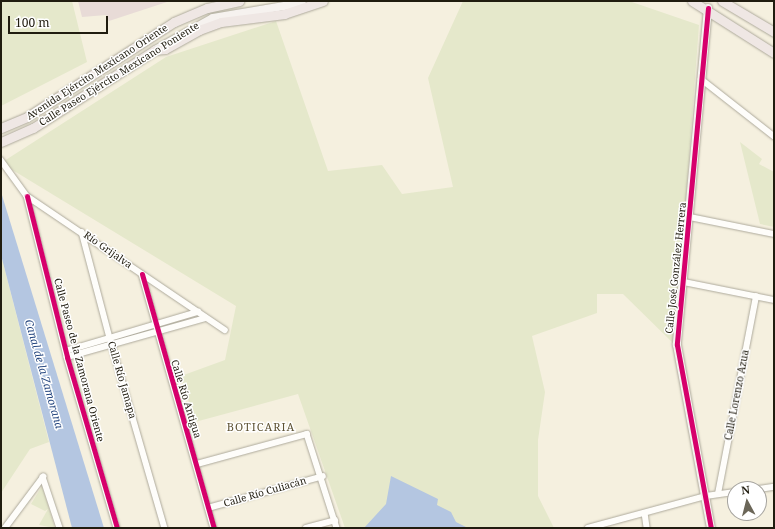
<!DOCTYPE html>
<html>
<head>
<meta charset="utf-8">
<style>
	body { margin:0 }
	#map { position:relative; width:775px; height:529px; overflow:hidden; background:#f5f0df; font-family:"Noto Serif",serif }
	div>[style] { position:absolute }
	.green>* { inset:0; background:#e5e8cb }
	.water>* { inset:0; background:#b4c6e1 }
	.building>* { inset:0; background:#e8dbd7 }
	.roads { filter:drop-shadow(0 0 1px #aeaa9c) drop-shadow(0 0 1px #aeaa9c) }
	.street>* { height:5.5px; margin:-2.75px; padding:0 2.75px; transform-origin:2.75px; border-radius:2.75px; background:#fefdfa }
	.secondary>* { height:8px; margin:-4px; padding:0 4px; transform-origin:4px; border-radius:4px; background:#f6f2ef }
	.primary>* { height:9px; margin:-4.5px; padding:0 4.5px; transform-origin:4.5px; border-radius:4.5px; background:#efe7e4 }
	.cycleway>* { height:5px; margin:-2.5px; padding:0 2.5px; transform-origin:2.5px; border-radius:2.5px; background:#d6006c }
	span { translate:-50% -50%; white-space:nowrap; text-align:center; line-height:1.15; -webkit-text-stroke:3px #fff; paint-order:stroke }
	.street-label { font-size:10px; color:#201c0f }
	.water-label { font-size:11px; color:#25467f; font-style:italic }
	.neighbourhood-label { font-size:11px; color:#5e5334; letter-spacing:1px }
	.frame { position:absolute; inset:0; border:2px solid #201c0f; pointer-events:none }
	.north { position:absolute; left:727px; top:481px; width:40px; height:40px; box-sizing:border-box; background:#fff; border:1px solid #a6a49f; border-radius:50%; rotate:353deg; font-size:11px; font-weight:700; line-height:16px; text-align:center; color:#201c0f }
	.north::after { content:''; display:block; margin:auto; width:14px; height:18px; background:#6b6658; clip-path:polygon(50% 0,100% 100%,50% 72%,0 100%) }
	.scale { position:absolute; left:8px; top:16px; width:100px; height:18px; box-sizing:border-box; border:2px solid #201c0f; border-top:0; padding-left:5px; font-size:12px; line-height:14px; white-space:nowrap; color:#201c0f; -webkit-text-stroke:3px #fff; paint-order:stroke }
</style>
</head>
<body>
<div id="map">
	<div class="green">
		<i style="clip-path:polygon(1px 1px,72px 1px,87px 62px,1px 106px)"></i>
		<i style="clip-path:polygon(463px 1px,629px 1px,699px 25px,675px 345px,623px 294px,597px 294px,597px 313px,532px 336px,545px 392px,538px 440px,538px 496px,554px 528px,345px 528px,298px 394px,195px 422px,181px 376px,225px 360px,236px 306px,1px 163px,166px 57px,276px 21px,328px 171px,382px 165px,402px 194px,453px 187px,428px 78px)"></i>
		<i style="clip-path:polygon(740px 142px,762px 159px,759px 164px,774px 172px,774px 227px,760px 224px)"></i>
		<i style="clip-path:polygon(1px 255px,49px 442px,30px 449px,1px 493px)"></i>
		<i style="clip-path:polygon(42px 486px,49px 508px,55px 528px,39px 525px,48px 509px,45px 511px,31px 504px)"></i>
	</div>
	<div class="water">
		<i style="clip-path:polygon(1px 192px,104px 528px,72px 528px,1px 255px)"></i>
		<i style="clip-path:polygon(391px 476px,438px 499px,437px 505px,451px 512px,456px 522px,468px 528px,364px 528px,386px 504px)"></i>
	</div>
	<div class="building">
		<i style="clip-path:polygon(78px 1px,167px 1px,167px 2px,109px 21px,106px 15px,82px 17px)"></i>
	</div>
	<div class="roads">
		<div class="street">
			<i style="left:701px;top:79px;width:93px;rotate:38deg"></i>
			<i style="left:1px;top:160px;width:44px;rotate:54.2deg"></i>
			<i style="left:27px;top:196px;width:239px;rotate:34.1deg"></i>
			<i style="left:27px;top:196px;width:166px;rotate:76deg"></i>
			<i style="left:67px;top:357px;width:178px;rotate:73.7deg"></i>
			<i style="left:690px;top:217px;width:86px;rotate:11.4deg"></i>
			<i style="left:82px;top:232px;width:110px;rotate:75.2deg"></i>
			<i style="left:110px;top:338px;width:198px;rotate:73.9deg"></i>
			<i style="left:142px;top:274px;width:264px;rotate:74.2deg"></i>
			<i style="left:684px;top:282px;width:92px;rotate:11.3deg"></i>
			<i style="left:66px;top:351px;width:138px;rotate:-16.5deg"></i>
			<i style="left:67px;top:357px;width:144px;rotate:-15.7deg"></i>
			<i style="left:197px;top:464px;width:114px;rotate:-15.3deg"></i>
			<i style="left:307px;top:434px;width:99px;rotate:72.3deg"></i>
			<i style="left:759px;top:489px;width:15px;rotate:-8deg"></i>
			<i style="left:718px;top:494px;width:201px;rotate:-79.1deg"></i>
			<i style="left:208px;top:508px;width:119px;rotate:-15.5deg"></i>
			<i style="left:645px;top:513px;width:15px;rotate:82deg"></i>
			<i style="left:5px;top:528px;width:64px;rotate:-53.3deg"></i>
			<i style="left:43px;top:477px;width:54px;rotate:71.6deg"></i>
			<i style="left:306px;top:528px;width:30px;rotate:-15deg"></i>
			<i style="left:588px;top:528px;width:122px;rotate:-15.2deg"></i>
			<i style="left:706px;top:496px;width:29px;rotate:-8deg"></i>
		</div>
		<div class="secondary">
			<i style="left:708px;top:8px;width:338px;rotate:95.3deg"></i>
			<i style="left:677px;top:345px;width:186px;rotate:79.5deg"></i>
			<i style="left:155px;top:50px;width:66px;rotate:-28.9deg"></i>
			<i style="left:213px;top:18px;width:90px;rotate:-9.6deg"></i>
		</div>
		<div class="primary">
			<i style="left:692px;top:1px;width:97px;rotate:32.4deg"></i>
			<i style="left:722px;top:1px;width:61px;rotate:30.8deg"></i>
			<i style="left:1px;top:128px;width:28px;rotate:-23deg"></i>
			<i style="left:27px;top:117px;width:175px;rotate:-32.9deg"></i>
			<i style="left:174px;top:22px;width:36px;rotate:-23deg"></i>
			<i style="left:207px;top:8px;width:33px;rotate:-12deg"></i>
			<i style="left:1px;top:142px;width:35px;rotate:-24deg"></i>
			<i style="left:33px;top:128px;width:145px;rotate:-32.6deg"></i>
			<i style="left:155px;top:50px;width:10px;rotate:-6deg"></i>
			<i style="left:165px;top:49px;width:39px;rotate:-29deg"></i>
			<i style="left:199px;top:30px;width:23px;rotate:-20deg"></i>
			<i style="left:221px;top:22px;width:64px;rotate:-7.2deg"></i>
			<i style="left:284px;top:14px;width:41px;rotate:-18.4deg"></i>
		</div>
	</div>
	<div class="cycleway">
		<i style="left:708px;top:8px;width:338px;rotate:95.3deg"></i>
		<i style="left:677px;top:345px;width:186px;rotate:79.5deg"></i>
		<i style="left:27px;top:196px;width:166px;rotate:76deg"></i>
		<i style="left:67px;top:357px;width:178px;rotate:73.7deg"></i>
		<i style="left:142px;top:274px;width:264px;rotate:74.2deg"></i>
	</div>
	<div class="street-label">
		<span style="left:97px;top:72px;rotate:-33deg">Avenida Ejército Mexicano Oriente</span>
		<span style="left:119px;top:74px;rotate:-32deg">Calle Paseo Ejército Mexicano Poniente</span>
		<span style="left:108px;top:250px;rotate:35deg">Río Grijalva</span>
		<span style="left:676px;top:268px;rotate:-84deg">Calle José González Herrera</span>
		<span style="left:79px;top:360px;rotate:75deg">Calle Paseo de la Zamorana Oriente</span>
		<span style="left:122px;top:380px;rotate:74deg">Calle Río Jamapa</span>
		<span style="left:737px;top:395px;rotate:-79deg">Calle Lorenzo Azua</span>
		<span style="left:186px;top:399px;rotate:73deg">Calle Río Antigua</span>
		<span style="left:265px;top:492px;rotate:-16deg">Calle Río Culiacán</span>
	</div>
	<div class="water-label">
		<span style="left:44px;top:374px;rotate:74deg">Canal de la Zamorana</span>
	</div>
	<div class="neighbourhood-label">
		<span style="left:261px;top:427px">BOTICARIA</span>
	</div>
	<div class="frame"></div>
	<div class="north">N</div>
	<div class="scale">100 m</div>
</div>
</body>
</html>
